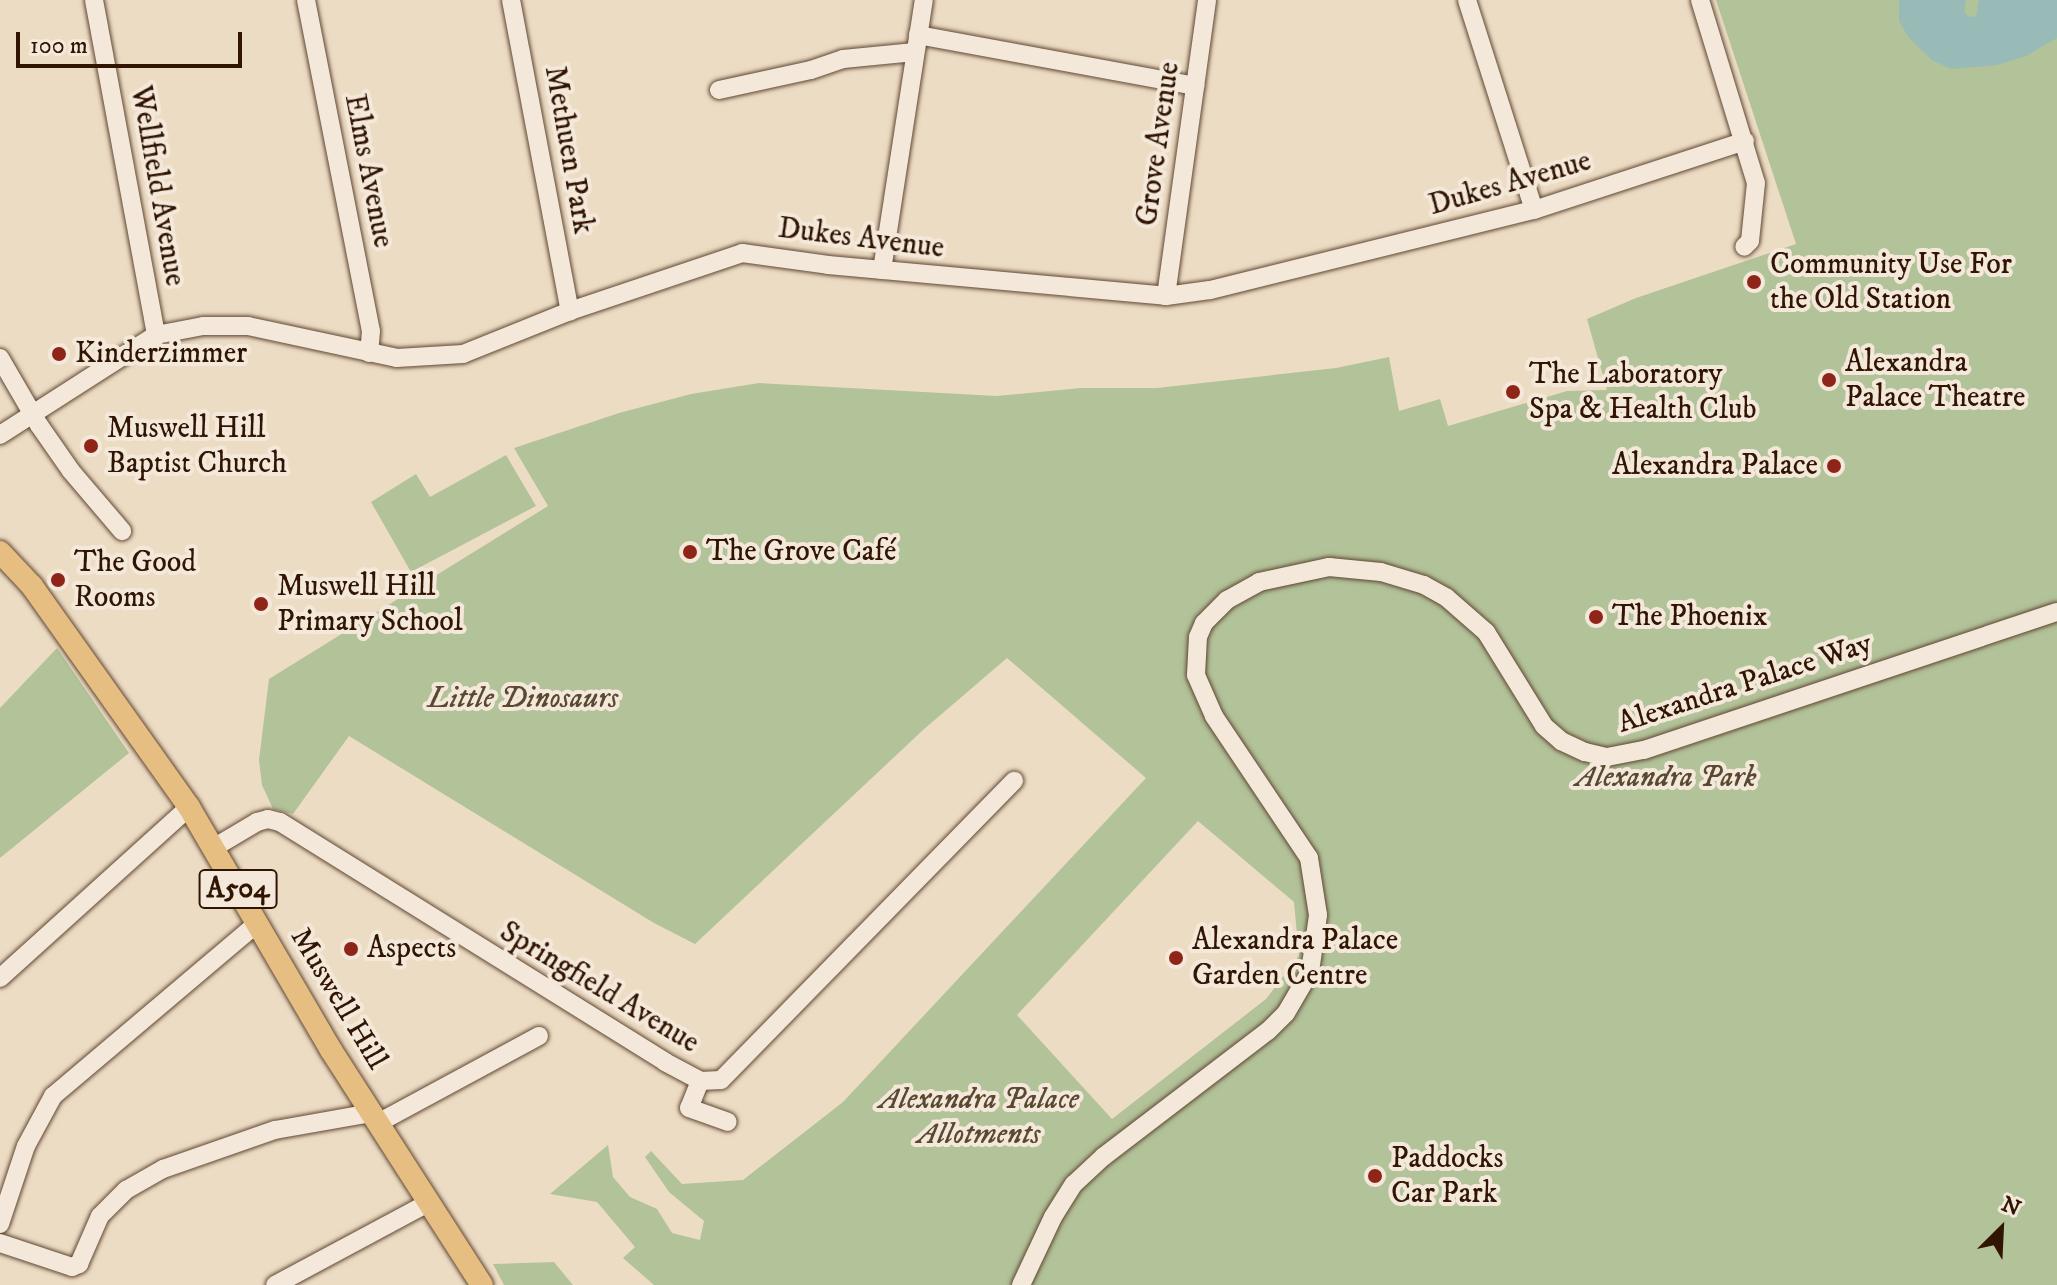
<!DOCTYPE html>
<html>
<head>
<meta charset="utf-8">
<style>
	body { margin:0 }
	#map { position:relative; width:2057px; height:1285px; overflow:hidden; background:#eddcc4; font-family:"IM FELL DW Pica",serif }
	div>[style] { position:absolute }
	.green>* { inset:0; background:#b2c299 }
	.water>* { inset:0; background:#99bbb7 }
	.roads { filter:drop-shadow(0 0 2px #604733) drop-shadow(0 0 2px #604733) }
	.minor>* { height:18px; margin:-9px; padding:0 9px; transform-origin:9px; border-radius:9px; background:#f3e8d9 }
	.major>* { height:22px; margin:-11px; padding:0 11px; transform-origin:11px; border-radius:11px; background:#e6be82 }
	.dots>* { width:22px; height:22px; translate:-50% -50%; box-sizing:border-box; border:4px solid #f3e8d9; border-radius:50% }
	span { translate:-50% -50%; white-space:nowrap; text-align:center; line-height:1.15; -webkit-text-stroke:8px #f3e8d9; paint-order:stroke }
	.shield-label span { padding:2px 6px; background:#f3e8d9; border:2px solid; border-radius:6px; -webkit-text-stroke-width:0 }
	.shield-label { font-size:28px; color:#311503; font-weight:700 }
	.street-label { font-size:30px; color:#311503 }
	.poi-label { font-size:30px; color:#311503 }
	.left { translate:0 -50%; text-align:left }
	.right { translate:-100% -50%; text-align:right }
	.park-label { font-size:30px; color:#584930; font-style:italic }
	.north { position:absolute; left:1961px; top:1189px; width:80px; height:80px; -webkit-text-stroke:6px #f3e8d9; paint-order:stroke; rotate:24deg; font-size:22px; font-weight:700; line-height:32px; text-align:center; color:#311503 }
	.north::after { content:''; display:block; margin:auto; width:28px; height:36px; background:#311503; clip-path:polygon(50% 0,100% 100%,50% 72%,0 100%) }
	.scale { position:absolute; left:16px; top:32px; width:226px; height:36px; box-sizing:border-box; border:4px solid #311503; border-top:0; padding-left:10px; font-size:24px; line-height:28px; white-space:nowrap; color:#311503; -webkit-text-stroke:6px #f3e8d9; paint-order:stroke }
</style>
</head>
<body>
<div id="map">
	<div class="green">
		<i style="clip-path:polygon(evenodd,1716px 0,2057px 0,2057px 1285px,654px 1285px,623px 1258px,635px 1247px,597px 1202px,550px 1194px,608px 1145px,613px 1177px,630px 1197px,657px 1209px,672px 1233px,700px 1240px,704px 1221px,669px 1192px,645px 1157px,651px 1151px,682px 1184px,743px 1180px,843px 1102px,1146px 778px,1007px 658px,923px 730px,695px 944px,654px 923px,349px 736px,293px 814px,273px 809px,262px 785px,259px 760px,269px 679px,548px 506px,514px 448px,619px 413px,691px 394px,759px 383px,997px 396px,1081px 388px,1157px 388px,1336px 368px,1389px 357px,1399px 411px,1440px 399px,1448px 426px,1567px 391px,1607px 390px,1587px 319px,1636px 298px,1796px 244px,1716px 0,1198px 821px,1294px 902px,1299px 956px,1266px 999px,1112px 1119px,1017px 1015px,1198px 821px)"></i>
		<i style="clip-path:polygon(506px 455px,536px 506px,411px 572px,371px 502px,416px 474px,430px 497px)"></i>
		<i style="clip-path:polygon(57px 648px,129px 753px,0 858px,0 708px)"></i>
		<i style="clip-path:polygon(554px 1262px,573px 1285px,504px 1285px,493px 1264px)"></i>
	</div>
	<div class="water">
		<i style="clip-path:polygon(1899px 0,1966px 0,1964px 12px,1969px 17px,1976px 16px,1979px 0,2057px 0,2057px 38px,2026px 56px,1997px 65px,1951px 69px,1932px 60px,1909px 38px,1899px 21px)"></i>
	</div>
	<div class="roads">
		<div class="minor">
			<i style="left:94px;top:0;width:341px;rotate:79.5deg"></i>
			<i style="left:306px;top:0;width:337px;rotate:78.9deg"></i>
			<i style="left:371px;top:331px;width:22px;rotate:95deg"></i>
			<i style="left:511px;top:0;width:317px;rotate:79.3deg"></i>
			<i style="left:1467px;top:0;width:220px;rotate:72.3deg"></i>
			<i style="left:1700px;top:0;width:191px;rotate:73deg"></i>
			<i style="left:1756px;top:183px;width:58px;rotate:95.9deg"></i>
			<i style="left:1750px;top:241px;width:8px;rotate:135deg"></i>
			<i style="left:918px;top:35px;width:282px;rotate:10.4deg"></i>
			<i style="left:719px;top:90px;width:94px;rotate:-12.3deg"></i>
			<i style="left:811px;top:70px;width:34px;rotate:-19deg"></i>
			<i style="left:843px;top:59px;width:72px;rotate:-5.6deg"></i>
			<i style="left:882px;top:270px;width:273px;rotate:-81.2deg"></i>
			<i style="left:1166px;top:296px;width:299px;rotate:-82.1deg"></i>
			<i style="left:0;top:358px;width:78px;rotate:59.8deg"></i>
			<i style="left:39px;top:425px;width:56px;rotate:55.2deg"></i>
			<i style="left:71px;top:471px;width:79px;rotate:49.6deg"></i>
			<i style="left:0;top:435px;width:185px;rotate:-32.7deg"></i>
			<i style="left:156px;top:335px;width:48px;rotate:-10.8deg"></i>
			<i style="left:203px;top:326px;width:45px"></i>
			<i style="left:248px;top:326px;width:152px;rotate:12.1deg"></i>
			<i style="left:397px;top:358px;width:66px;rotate:-3.5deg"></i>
			<i style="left:463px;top:354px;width:115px;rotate:-21.9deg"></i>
			<i style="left:570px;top:311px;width:182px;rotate:-18.6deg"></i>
			<i style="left:742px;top:253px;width:87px;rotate:7.9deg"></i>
			<i style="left:828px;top:265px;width:339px;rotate:5.2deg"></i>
			<i style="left:1166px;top:296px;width:44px;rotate:-7.8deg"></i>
			<i style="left:1210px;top:290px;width:334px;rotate:-13.9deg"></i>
			<i style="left:1534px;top:210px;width:222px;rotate:-18.1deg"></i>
			<i style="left:215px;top:847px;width:49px;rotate:-30.8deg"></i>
			<i style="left:257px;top:822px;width:11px;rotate:-15deg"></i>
			<i style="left:268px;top:819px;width:12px;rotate:14deg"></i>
			<i style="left:280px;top:822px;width:454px;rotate:31.9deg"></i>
			<i style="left:665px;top:1062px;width:40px;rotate:28deg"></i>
			<i style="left:700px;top:1081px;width:21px;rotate:-3deg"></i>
			<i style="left:721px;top:1080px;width:419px;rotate:-45.6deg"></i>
			<i style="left:0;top:978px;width:255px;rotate:-42.1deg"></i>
			<i style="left:700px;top:1081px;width:29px;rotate:112deg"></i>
			<i style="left:689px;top:1108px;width:41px;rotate:19.7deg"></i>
			<i style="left:378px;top:1123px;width:183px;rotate:-28.4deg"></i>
			<i style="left:0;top:1224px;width:82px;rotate:-71.6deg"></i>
			<i style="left:26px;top:1146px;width:57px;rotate:-61.6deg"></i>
			<i style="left:53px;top:1096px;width:268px;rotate:-40.2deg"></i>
			<i style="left:0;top:1243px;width:76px;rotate:18.4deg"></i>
			<i style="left:72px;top:1267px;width:8px;rotate:-23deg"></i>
			<i style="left:79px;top:1264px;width:52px;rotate:-66.4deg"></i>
			<i style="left:100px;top:1216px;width:37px;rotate:-45deg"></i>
			<i style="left:126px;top:1190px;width:43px;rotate:-29.6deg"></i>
			<i style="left:163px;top:1169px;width:119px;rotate:-19.2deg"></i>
			<i style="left:275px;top:1130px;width:97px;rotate:-10deg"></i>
			<i style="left:275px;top:1285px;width:176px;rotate:-28.2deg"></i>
			<i style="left:1021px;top:1285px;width:75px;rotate:-64.8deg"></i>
			<i style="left:1053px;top:1217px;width:39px;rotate:-58deg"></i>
			<i style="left:1074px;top:1184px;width:40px;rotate:-43deg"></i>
			<i style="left:1103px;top:1157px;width:208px;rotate:-37.4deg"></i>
			<i style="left:1268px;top:1031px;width:25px;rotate:-45deg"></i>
			<i style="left:1286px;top:1013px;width:48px;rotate:-59.7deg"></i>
			<i style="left:1310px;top:972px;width:58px;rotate:-82deg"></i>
			<i style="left:1318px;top:915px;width:58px;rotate:-99deg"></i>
			<i style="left:1309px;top:858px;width:171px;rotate:-123.8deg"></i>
			<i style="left:1214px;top:716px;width:45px;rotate:-113.7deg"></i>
			<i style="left:1196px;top:675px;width:38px;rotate:-87deg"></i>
			<i style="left:1198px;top:637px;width:15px;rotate:-67deg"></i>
			<i style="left:1204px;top:623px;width:33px;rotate:-45deg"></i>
			<i style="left:1227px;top:600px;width:37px;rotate:-29deg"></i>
			<i style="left:1259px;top:582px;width:72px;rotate:-12.1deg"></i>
			<i style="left:1329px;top:567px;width:52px;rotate:5.5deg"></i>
			<i style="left:1381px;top:572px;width:45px;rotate:16.8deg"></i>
			<i style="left:1424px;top:585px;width:26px;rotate:29deg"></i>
			<i style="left:1447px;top:598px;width:52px;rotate:41.1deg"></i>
			<i style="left:1486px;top:632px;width:110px;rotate:58.3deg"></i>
			<i style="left:1544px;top:726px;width:23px;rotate:41deg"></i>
			<i style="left:1561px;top:741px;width:26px;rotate:25deg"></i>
			<i style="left:1585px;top:752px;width:23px;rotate:13deg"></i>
			<i style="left:1607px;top:757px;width:38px;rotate:-11deg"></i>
			<i style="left:1644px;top:750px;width:435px;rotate:-18.5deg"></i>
		</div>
		<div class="major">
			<i style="left:0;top:552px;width:47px;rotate:46.7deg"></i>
			<i style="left:32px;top:586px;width:271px;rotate:54.6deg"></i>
			<i style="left:189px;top:807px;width:281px;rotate:59.7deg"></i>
			<i style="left:331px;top:1050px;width:279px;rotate:57.3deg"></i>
		</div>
	</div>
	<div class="dots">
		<i style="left:1754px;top:282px;background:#8f2418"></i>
		<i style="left:59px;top:354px;background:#8f2418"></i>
		<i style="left:1829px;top:380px;background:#8f2418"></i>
		<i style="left:1513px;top:392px;background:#8f2418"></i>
		<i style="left:91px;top:446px;background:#8f2418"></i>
		<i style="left:1834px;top:466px;background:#8f2418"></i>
		<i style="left:690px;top:552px;background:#8f2418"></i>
		<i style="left:58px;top:580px;background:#8f2418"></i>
		<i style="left:261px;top:604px;background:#8f2418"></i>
		<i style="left:1596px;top:617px;background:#8f2418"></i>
		<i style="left:351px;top:949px;background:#8f2418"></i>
		<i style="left:1176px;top:958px;background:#8f2418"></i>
		<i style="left:1375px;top:1176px;background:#8f2418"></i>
	</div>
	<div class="shield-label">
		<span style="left:238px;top:889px">A504</span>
	</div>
	<div class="street-label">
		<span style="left:1159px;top:144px;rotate:-82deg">Grove Avenue</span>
		<span style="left:568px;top:150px;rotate:80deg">Methuen Park</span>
		<span style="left:368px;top:171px;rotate:79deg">Elms Avenue</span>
		<span style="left:1510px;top:184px;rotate:-16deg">Dukes Avenue</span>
		<span style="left:157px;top:186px;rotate:80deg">Wellfield Avenue</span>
		<span style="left:861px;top:239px;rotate:7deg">Dukes Avenue</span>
		<span style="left:1745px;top:684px;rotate:-18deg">Alexandra Palace Way</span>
		<span style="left:599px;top:988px;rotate:31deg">Springfield Avenue</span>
		<span style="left:338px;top:999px;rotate:59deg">Muswell Hill</span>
	</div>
	<div class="poi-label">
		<span class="left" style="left:1770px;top:282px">Community Use For<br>the Old Station</span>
		<span class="left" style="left:75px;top:354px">Kinderzimmer</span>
		<span class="left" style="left:1845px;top:380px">Alexandra<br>Palace Theatre</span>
		<span class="left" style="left:1529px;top:392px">The Laboratory<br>Spa &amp; Health Club</span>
		<span class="left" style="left:107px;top:446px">Muswell Hill<br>Baptist Church</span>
		<span class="right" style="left:1818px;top:466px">Alexandra Palace</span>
		<span class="left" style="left:706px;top:552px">The Grove Café</span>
		<span class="left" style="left:74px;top:580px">The Good<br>Rooms</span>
		<span class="left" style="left:277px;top:604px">Muswell Hill<br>Primary School</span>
		<span class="left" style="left:1612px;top:617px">The Phoenix</span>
		<span class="left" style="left:1192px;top:958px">Alexandra Palace<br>Garden Centre</span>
		<span class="left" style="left:367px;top:949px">Aspects</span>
		<span class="left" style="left:1391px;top:1176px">Paddocks<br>Car Park</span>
	</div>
	<div class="park-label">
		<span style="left:523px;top:699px">Little Dinosaurs</span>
		<span style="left:1666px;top:778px">Alexandra Park</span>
		<span style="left:979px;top:1117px">Alexandra Palace<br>Allotments</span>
	</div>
	<div class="north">N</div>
	<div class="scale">100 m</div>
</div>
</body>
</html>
